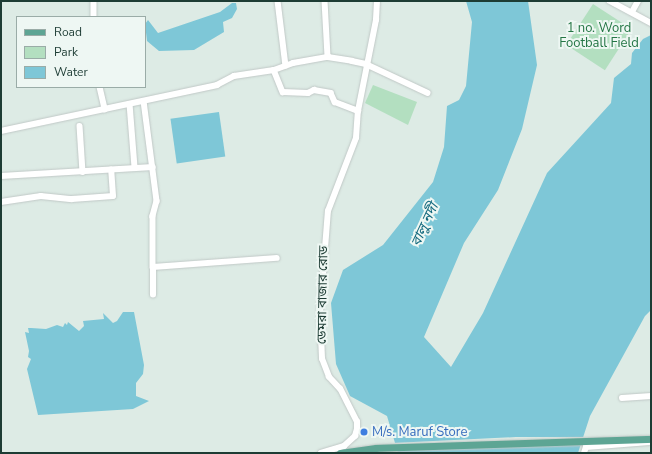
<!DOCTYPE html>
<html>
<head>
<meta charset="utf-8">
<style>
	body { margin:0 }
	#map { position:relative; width:652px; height:454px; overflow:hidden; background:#ddebe5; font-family:"Nunito Sans","Noto Sans Bengali",sans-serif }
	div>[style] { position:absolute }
	.green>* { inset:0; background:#b3dfc0; transform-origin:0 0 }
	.water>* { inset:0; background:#7ec7d7; transform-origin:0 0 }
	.pier>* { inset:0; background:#ddebe5 }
	.roads { filter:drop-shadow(0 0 1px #c0c8c6) drop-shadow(0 0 1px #c0c8c6) }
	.minor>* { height:5.5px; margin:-2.75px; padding:0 2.75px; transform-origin:2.75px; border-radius:2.75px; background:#fff }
	.major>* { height:7px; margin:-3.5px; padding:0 3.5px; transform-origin:3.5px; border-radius:3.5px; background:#5da594 }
	.dots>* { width:11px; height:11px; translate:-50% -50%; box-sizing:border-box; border:2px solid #eef7f3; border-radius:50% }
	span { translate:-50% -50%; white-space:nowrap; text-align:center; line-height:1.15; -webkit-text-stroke:4px #eef7f3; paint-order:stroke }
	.park-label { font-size:13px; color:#247645 }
	.street-label { font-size:13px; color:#1d3c34 }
	.shop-label { font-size:13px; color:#366cbe }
	.left { translate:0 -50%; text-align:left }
	.water-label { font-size:14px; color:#12687d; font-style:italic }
	.frame { position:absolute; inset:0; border:2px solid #1d3c34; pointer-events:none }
	.legend { position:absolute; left:16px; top:16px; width:130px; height:72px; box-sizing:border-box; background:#eef7f3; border:1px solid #9aaca7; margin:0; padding:5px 7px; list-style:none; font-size:12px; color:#1d3c34 }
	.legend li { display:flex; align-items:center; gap:8px; height:20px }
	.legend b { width:20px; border:1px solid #9aaca7 }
</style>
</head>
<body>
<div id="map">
	<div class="green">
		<i style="left:593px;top:4px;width:46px;height:49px;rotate:33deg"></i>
		<i style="clip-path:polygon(373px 85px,417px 102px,408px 125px,365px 103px)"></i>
	</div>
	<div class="water">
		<i style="clip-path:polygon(466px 1px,528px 1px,537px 65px,522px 129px,498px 190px,464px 243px,424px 337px,451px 367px,483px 313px,547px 173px,611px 103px,614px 78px,631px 64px,632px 53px,643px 39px,651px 35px,651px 310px,645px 316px,590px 416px,578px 453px,398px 453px,387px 416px,350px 396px,336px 364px,331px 303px,343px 270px,383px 245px,433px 182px,444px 147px,447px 106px,459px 100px,466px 86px,472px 22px)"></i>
		<i style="clip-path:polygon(232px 3px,236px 3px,237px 9px,232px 18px,223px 22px,224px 32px,194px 50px,159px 51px,147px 41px,145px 24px,148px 20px,158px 33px,220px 12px)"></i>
		<i style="left:219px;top:112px;width:45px;height:49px;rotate:82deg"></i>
		<i style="clip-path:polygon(123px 312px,134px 312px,144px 365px,143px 374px,136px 383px,136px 396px,149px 401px,133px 409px,38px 415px,27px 369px,31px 359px,28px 357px,29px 351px,25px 332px,29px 333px,28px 328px,31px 328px,46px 329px,57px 325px,63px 327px,65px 323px,67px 325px,68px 322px,79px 331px,84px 326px,83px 321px,104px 319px,103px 313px,113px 323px,117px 321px)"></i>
	</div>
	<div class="pier">
		<i style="clip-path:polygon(516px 437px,585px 437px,583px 443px,395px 449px,393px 443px)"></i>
	</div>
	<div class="roads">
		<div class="minor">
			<i style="left:94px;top:1px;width:16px;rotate:90deg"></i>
			<i style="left:278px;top:1px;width:65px;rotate:83deg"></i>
			<i style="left:325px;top:1px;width:56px;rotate:86.9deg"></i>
			<i style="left:610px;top:1px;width:47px;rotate:28.2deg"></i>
			<i style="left:632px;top:12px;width:13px;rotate:-61deg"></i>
			<i style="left:274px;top:70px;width:20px;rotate:-20deg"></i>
			<i style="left:293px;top:63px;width:36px;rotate:-10deg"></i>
			<i style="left:328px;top:57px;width:24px;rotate:9deg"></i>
			<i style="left:352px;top:61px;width:14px;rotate:12deg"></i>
			<i style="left:366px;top:64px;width:68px;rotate:25.1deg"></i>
			<i style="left:100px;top:87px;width:23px;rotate:77deg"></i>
			<i style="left:144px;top:101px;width:101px;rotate:82.6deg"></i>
			<i style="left:157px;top:201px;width:16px;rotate:105deg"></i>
			<i style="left:153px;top:216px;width:51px;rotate:90deg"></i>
			<i style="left:153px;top:267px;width:124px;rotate:-4.2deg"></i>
			<i style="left:130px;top:104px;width:64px;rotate:85.5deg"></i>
			<i style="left:80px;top:126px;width:46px;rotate:86.3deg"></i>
			<i style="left:1px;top:131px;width:221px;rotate:-12deg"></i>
			<i style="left:217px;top:85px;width:19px;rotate:-28deg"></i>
			<i style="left:234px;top:76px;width:40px;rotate:-8.5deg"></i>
			<i style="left:274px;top:70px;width:24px;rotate:68deg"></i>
			<i style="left:283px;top:92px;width:25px;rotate:2deg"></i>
			<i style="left:308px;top:93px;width:7px;rotate:-27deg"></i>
			<i style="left:314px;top:90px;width:17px;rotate:10deg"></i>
			<i style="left:331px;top:93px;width:10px;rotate:66deg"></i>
			<i style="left:335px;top:102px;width:25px;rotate:21deg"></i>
			<i style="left:1px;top:176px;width:152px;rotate:-3.4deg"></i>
			<i style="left:1px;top:202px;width:40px;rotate:-8.5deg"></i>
			<i style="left:41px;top:196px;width:31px;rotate:6deg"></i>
			<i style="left:72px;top:199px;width:41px;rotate:-4.2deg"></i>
			<i style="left:113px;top:196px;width:26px;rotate:-94deg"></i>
			<i style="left:153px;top:295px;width:28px;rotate:-90deg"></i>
			<i style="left:622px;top:398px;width:29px;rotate:-4deg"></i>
			<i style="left:321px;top:453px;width:24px;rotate:-17deg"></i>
			<i style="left:344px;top:446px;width:15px;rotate:-42deg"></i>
			<i style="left:355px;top:436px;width:7px;rotate:-74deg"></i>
			<i style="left:357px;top:429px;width:7px;rotate:-90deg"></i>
			<i style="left:357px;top:422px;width:37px;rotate:-117deg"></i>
			<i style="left:340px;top:389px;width:16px;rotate:-133deg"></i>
			<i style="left:329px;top:377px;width:19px;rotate:-111deg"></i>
			<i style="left:322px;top:359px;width:47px;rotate:-92.4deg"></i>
			<i style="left:320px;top:312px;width:101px;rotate:-85.5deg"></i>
			<i style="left:328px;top:211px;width:78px;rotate:-69deg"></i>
			<i style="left:356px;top:138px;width:27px;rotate:-86deg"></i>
			<i style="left:358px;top:111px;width:93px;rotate:-78.8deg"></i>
			<i style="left:376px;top:20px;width:19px;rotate:-87deg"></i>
			<i style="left:584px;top:453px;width:6px;rotate:-72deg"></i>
			<i style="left:586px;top:447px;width:63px;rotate:-4.5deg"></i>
		</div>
		<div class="major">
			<i style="left:340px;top:453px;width:36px;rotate:-8deg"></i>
			<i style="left:376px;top:448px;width:275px;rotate:-1.9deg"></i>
		</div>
	</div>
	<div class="dots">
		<i style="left:364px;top:432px;background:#3f7fe0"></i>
	</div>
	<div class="park-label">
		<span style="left:599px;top:36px">1 no. Word<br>Football Field</span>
	</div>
	<div class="street-label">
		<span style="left:323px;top:295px;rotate:-89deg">ডেমরা বাজার রোড</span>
	</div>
	<div class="shop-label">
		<span class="left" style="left:372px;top:432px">M/s. Maruf Store</span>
	</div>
	<div class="water-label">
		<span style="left:425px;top:225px;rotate:-65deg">বালু নদী</span>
	</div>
	<div class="frame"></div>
	<ul class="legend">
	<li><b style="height:5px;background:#5da594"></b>Road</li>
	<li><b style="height:11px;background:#b3dfc0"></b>Park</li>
	<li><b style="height:11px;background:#7ec7d7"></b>Water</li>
	</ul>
</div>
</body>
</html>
